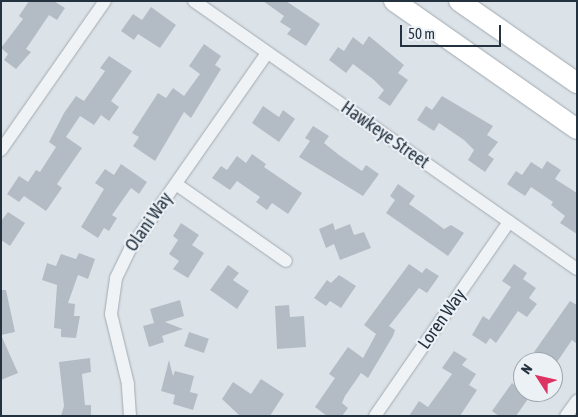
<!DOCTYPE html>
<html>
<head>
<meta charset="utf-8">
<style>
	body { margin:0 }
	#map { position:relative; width:578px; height:417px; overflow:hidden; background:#dce3e8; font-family:"Asap Condensed",sans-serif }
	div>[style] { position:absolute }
	.building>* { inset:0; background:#b3bcc5; transform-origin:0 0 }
	.roads { filter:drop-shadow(0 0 1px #a1aab2) drop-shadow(0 0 1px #a1aab2) }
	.minor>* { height:12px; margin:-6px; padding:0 6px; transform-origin:6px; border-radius:6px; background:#eff3f6 }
	.trunk>* { height:20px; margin:-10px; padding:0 10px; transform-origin:10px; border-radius:10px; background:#fff }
	span { translate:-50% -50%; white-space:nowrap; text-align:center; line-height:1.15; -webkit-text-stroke:4.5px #ecf1f6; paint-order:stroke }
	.street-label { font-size:18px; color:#243240 }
	.frame { position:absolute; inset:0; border:2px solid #243240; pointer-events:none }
	.north { position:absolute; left:513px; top:352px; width:50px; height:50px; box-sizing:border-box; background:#ecf1f6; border:1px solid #9ca5ad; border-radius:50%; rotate:305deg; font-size:14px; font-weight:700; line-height:20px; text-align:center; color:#243240 }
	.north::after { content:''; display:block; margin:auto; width:18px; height:22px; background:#dc3362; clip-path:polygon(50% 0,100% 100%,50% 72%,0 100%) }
	.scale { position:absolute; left:400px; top:25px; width:101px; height:22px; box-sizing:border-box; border:2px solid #243240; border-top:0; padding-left:6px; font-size:15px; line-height:18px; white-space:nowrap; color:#243240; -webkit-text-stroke:4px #ecf1f6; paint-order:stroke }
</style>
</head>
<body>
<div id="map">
	<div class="building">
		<i style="clip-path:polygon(29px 1px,54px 1px,65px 8px,57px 20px,49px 15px,26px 49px,31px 52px,16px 69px,4px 60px,8px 54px,1px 48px,23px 19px,19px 16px)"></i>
		<i style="clip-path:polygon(263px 1px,286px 1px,320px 24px,306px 46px,287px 34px,291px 29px,280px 22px,284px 16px)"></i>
		<i style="clip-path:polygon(151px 7px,176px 25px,160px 48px,138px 34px,134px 40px,121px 31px,133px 14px,142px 20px)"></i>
		<i style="clip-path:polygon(369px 36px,404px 65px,398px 73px,408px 80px,390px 106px,378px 98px,384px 90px,374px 80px,353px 64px,346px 73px,329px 60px,338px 47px,344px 51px,353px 37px,363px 45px)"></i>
		<i style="clip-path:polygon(204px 44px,221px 56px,215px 65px,221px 69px,191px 118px,184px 112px,155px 161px,133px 146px,139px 137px,132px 133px,158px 93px,166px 98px,173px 88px,184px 96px,200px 74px,189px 66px)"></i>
		<i style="clip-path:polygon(109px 56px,132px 71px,111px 101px,119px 107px,109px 121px,101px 115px,94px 125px,80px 116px,66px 137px,82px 148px,57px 184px,62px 188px,46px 211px,24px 196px,19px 202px,7px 194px,19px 176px,28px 182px,36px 170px,40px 172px,56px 147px,49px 142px,64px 113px,76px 96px,84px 101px,105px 71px,100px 68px)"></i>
		<i style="clip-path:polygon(442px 96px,493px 126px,487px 135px,498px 142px,488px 155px,494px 159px,485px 172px,468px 160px,474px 150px,464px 140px,439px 123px,434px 131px,417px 120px,426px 106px,432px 110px)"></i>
		<i style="clip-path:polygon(263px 106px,279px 117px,283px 110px,295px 119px,279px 142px,252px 123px)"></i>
		<i style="clip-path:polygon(313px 126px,329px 136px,324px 143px,339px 155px,362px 171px,366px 165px,379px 174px,363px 196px,299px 157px,310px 141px,305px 138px)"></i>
		<i style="clip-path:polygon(252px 154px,266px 164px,264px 167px,302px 193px,288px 214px,272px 203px,267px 210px,256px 202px,260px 197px,237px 181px,230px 190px,212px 178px,221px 166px,227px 170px,237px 156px,246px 163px)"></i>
		<i style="clip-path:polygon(547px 161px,561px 170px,555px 179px,577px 193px,577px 234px,560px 223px,565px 216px,551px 205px,553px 202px,531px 187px,525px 196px,507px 184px,516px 171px,522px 175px,531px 162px,542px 169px)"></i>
		<i style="clip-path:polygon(121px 164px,147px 182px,139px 194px,131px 188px,112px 215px,117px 218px,109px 231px,104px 228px,98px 238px,81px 227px,104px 189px,95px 183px,105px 169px,114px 175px)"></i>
		<i style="clip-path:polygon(398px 184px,415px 196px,409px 204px,425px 215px,444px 229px,451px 225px,464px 233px,448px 256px,386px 213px,395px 200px,390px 196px)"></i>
		<i style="clip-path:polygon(8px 212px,25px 223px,10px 246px,1px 240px,1px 221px)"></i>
		<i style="clip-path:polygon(181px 223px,199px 235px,192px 245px,204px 253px,188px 278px,173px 269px,179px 261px,169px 254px,178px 240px,173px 236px)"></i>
		<i style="clip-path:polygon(333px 223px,335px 230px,350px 224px,354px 235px,364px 232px,371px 248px,340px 260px,334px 244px,326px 248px,319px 229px)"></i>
		<i style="clip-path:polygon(79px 253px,95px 259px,88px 279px,78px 275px,68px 303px,75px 304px,74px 316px,80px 316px,76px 338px,61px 337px,61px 329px,54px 328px,57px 285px,42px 280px,47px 263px,56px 266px,61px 254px,76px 259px)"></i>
		<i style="clip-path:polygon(409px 264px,422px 273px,426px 268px,439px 276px,427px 293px,419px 288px,389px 326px,395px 330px,393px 336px,368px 378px,361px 373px,345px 396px,342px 403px,348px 408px,342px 416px,327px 416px,315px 407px,335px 378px,329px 374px,348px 347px,363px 358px,376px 334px,364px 325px)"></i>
		<i style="clip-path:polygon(514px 264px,527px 273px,523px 279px,536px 288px,529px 298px,537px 304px,527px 317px,518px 311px,496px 343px,490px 338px,486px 344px,472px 335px,483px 316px,489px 320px,511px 287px,502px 281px)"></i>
		<i style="clip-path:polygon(228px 265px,239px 273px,233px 280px,249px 291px,237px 309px,210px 290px)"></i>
		<i style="clip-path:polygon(339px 275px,356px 286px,341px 308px,330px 301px,326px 306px,314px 298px,327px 280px,331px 283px)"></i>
		<i style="clip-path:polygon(1px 290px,6px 290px,15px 332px,1px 335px,18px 373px,1px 380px)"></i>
		<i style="clip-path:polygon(180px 300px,184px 316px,165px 322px,183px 329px,162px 336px,164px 342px,149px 347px,143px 326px,154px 323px,150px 309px)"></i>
		<i style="clip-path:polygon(570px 301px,577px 305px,577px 344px,572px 340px,557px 362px,527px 362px)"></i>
		<i style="clip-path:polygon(289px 305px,290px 317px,304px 316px,306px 347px,277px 349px,275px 306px)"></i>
		<i style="left:189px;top:332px;width:21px;height:15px;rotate:19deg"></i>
		<i style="clip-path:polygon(454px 351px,467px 359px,462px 365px,476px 374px,469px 385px,477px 390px,460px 416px,409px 416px,419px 401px,428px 407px,452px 374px,442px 368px)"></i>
		<i style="clip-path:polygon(90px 358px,91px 372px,82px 374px,85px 405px,91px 405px,91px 416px,61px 416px,64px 406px,59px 362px)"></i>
		<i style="clip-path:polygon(169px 360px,173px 376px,175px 371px,194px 376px,190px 392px,198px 394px,193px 410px,173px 404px,175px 395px,161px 391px)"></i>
		<i style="clip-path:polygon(261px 379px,284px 394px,270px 416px,240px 416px,222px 399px,233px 382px,251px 394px)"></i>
		<i style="clip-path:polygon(512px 383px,530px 396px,516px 416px,499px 416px,492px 411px)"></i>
	</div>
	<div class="roads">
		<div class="minor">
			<i style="left:194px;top:1px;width:467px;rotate:35deg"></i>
			<i style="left:1px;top:150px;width:182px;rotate:-55.1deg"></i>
			<i style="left:176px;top:184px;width:134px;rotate:35deg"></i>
			<i style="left:130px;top:416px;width:32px;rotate:-94deg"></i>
			<i style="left:128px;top:384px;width:72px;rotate:-103.7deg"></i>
			<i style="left:111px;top:314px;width:36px;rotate:-82deg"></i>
			<i style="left:116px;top:278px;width:32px;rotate:-64deg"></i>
			<i style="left:130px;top:249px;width:239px;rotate:-55deg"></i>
			<i style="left:375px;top:416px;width:236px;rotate:-55.4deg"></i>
			<i style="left:566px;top:416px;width:19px;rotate:-54deg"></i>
		</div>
		<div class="trunk">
			<i style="left:394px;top:1px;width:223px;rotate:35deg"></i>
			<i style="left:459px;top:1px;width:144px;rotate:34.8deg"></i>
		</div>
	</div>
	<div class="street-label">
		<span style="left:385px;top:135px;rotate:35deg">Hawkeye Street</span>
		<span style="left:149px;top:222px;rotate:-55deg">Olani Way</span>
		<span style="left:442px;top:319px;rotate:-55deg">Loren Way</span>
	</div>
	<div class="frame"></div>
	<div class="north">N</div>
	<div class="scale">50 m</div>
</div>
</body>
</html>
